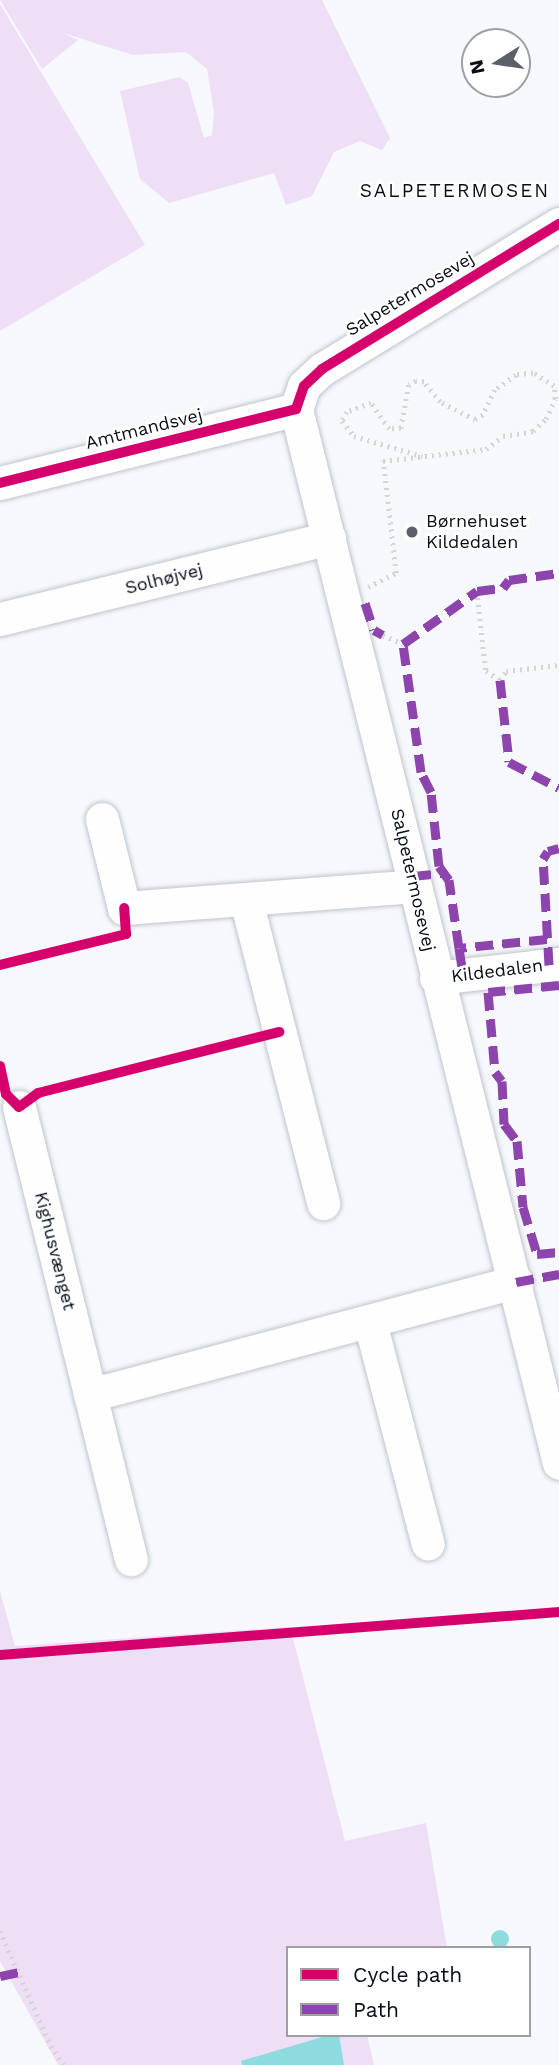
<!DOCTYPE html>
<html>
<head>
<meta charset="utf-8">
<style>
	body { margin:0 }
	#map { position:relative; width:559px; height:2065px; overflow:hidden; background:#f6f8fb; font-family:"Work Sans",sans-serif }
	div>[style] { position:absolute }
	.green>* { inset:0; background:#eedef6 }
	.water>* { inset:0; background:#8ddbdf }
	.round { border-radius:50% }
	.path>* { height:4.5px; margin-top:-2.25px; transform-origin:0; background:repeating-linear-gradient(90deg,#d4d5d6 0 2px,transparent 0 7px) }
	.roads { filter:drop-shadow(0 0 2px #c0c4cb) drop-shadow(0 0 2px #c0c4cb) }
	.minor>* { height:33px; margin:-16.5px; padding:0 16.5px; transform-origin:16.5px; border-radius:16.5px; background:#fefefe }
	.quiet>* { height:9px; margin-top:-4.5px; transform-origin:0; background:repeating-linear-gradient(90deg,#8e44ad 0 18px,transparent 0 27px) }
	.cycleway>* { height:10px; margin:-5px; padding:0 5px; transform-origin:5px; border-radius:5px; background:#d6006c }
	.dots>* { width:19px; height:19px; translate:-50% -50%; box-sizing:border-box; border:4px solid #fff; border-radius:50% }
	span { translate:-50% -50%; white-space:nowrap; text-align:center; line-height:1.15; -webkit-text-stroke:5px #fff; paint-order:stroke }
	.street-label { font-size:18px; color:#070e19 }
	.poi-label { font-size:18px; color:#070e19 }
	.left { translate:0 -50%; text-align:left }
	.neighbourhood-label { font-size:19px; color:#070e19; letter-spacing:2px }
	.legend { position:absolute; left:286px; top:1946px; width:245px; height:91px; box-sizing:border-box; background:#fff; border:2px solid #9c9fa3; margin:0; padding:9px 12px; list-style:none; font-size:21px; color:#070e19 }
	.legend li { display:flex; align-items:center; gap:14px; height:35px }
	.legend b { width:35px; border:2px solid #9c9fa3 }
	.north { position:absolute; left:461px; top:28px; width:70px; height:70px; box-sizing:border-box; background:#fff; border:2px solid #9c9fa3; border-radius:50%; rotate:258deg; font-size:19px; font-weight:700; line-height:28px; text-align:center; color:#070e19 }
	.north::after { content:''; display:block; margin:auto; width:24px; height:32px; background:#5b6068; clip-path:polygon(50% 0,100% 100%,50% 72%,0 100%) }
</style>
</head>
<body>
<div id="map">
	<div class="green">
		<i style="clip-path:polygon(0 0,322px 0,390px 138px,382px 150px,360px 141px,334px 152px,312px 196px,286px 205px,274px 173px,169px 203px,140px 179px,120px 91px,180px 77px,188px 83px,204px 138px,212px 135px,214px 112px,207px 69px,186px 52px,133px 55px,63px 33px,78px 40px,42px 69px)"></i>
		<i style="clip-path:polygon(0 4px,145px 245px,0 331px)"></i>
		<i style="clip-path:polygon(0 1591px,15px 1646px,290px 1627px,345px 1841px,426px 1823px,447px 1948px,288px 1948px,288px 2035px,367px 2035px,374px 2065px,58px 2065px,0 1961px)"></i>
	</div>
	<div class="water">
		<i class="round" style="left:491px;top:1930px;width:18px;height:18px"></i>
		<i style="clip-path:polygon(329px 2035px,339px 2035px,344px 2065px,242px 2065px,241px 2061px)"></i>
	</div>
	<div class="path">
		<i style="left:368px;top:587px;width:31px;rotate:-27deg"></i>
		<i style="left:396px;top:573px;width:113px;rotate:-96.6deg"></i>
		<i style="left:383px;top:461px;width:104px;rotate:-6.6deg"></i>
		<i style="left:486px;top:449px;width:21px;rotate:-37deg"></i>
		<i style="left:503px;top:436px;width:30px;rotate:-9deg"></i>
		<i style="left:533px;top:431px;width:18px;rotate:-43deg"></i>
		<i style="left:546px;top:419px;width:22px;rotate:-66deg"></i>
		<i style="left:555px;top:399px;width:13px;rotate:-94deg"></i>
		<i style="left:554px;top:386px;width:25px;rotate:-148deg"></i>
		<i style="left:533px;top:373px;width:17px;rotate:173deg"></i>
		<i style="left:516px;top:375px;width:26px;rotate:144deg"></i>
		<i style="left:495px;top:390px;width:28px;rotate:116deg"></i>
		<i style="left:483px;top:415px;width:9px;rotate:148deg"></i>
		<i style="left:475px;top:420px;width:39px;rotate:-153deg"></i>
		<i style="left:440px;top:402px;width:26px;rotate:-129deg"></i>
		<i style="left:424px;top:382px;width:8px;rotate:-173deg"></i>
		<i style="left:416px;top:381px;width:8px;rotate:150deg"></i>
		<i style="left:409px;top:385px;width:44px;rotate:100.5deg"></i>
		<i style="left:401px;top:428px;width:12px;rotate:175deg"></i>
		<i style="left:389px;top:429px;width:32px;rotate:-125deg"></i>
		<i style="left:371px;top:403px;width:26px;rotate:159deg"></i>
		<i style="left:347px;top:412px;width:10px;rotate:119deg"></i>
		<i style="left:342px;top:421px;width:19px;rotate:51deg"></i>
		<i style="left:354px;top:436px;width:71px;rotate:16.4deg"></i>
		<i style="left:477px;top:591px;width:81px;rotate:83.6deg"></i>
		<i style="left:486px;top:671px;width:17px;rotate:33deg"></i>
		<i style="left:500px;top:680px;width:11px;rotate:-56deg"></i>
		<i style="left:506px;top:671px;width:53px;rotate:-6.5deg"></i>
		<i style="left:383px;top:635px;width:22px;rotate:24deg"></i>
		<i style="left:0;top:1931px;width:126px;rotate:66.1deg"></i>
		<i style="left:51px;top:2046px;width:23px;rotate:56deg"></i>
	</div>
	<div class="roads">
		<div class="minor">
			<i style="left:559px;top:224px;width:278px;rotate:148.5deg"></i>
			<i style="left:322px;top:369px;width:25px;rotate:137deg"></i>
			<i style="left:304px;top:386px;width:24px;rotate:109deg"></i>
			<i style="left:296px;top:409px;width:1086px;rotate:75.99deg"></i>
			<i style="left:0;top:483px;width:305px;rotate:-14deg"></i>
			<i style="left:0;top:619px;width:339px;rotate:-13.8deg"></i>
			<i style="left:102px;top:819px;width:92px;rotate:76.1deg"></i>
			<i style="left:124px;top:908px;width:292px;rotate:-4.3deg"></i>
			<i style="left:246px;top:900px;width:313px;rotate:75.7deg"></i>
			<i style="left:436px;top:978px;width:124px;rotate:-6.5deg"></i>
			<i style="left:19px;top:1107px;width:466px;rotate:76.1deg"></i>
			<i style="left:370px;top:1322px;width:229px;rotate:75.4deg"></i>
			<i style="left:90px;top:1395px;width:441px;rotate:-14.9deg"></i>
		</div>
	</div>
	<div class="quiet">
		<i style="left:365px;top:603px;width:28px;rotate:72deg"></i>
		<i style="left:374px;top:630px;width:10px;rotate:29deg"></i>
		<i style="left:500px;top:680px;width:82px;rotate:83.7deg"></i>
		<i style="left:509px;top:762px;width:56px;rotate:27.5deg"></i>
		<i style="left:413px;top:876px;width:30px;rotate:-6deg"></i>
		<i style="left:547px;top:939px;width:88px;rotate:174.2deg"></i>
		<i style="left:459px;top:948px;width:69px;rotate:-98.4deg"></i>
		<i style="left:449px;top:880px;width:17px;rotate:-126deg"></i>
		<i style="left:439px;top:866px;width:74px;rotate:-96.2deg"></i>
		<i style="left:431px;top:792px;width:22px;rotate:-117deg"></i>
		<i style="left:421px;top:772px;width:129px;rotate:-98deg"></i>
		<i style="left:403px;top:644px;width:91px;rotate:-35.6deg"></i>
		<i style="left:477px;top:591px;width:26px;rotate:-7deg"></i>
		<i style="left:503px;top:588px;width:10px;rotate:-53deg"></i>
		<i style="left:509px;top:580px;width:50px;rotate:-8deg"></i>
		<i style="left:459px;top:948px;width:26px;rotate:81deg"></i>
		<i style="left:549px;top:965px;width:106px;rotate:-93.2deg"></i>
		<i style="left:543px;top:859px;width:9px;rotate:-58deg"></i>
		<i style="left:548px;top:851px;width:11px;rotate:-15deg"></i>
		<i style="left:559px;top:985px;width:71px;rotate:174.4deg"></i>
		<i style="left:488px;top:992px;width:80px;rotate:85deg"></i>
		<i style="left:495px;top:1072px;width:11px;rotate:52deg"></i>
		<i style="left:502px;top:1081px;width:43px;rotate:87.3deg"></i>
		<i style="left:504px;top:1124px;width:21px;rotate:53deg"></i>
		<i style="left:517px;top:1141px;width:66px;rotate:84.8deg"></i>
		<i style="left:523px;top:1207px;width:49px;rotate:73.4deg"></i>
		<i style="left:537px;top:1254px;width:22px;rotate:-5deg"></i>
		<i style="left:516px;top:1282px;width:44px;rotate:-10.5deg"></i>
		<i style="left:0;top:1976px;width:19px;rotate:-12deg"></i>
	</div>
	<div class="cycleway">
		<i style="left:0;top:483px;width:305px;rotate:-14deg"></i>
		<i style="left:296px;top:409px;width:24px;rotate:-71deg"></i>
		<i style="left:304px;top:386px;width:25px;rotate:-43deg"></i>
		<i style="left:322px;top:369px;width:278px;rotate:-31.5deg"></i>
		<i style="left:0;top:965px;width:130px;rotate:-13.8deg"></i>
		<i style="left:126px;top:934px;width:26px;rotate:-94deg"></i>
		<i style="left:0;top:1066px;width:29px;rotate:78deg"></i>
		<i style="left:6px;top:1094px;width:18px;rotate:45deg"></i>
		<i style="left:19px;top:1107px;width:24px;rotate:-36deg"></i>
		<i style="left:38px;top:1093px;width:249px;rotate:-14.2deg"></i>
		<i style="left:0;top:1655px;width:561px;rotate:-4.4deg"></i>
	</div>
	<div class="dots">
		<i style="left:412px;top:532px;background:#5b6068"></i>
	</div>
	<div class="street-label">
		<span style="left:410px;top:294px;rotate:-31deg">Salpetermosevej</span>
		<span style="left:144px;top:429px;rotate:-14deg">Amtmandsvej</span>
		<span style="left:164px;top:579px;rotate:-14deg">Solhøjvej</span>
		<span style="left:413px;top:880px;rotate:77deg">Salpetermosevej</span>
		<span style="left:497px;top:971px;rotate:-7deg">Kildedalen</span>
		<span style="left:55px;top:1251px;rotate:76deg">Kighusvænget</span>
	</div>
	<div class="poi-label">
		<span class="left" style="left:426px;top:532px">Børnehuset<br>Kildedalen</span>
	</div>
	<div class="neighbourhood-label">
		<span style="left:455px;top:191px">SALPETERMOSEN</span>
	</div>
	<ul class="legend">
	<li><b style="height:9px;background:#d6006c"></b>Cycle path</li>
	<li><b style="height:9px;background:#8e44ad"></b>Path</li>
	</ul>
	<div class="north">N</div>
</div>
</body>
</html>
